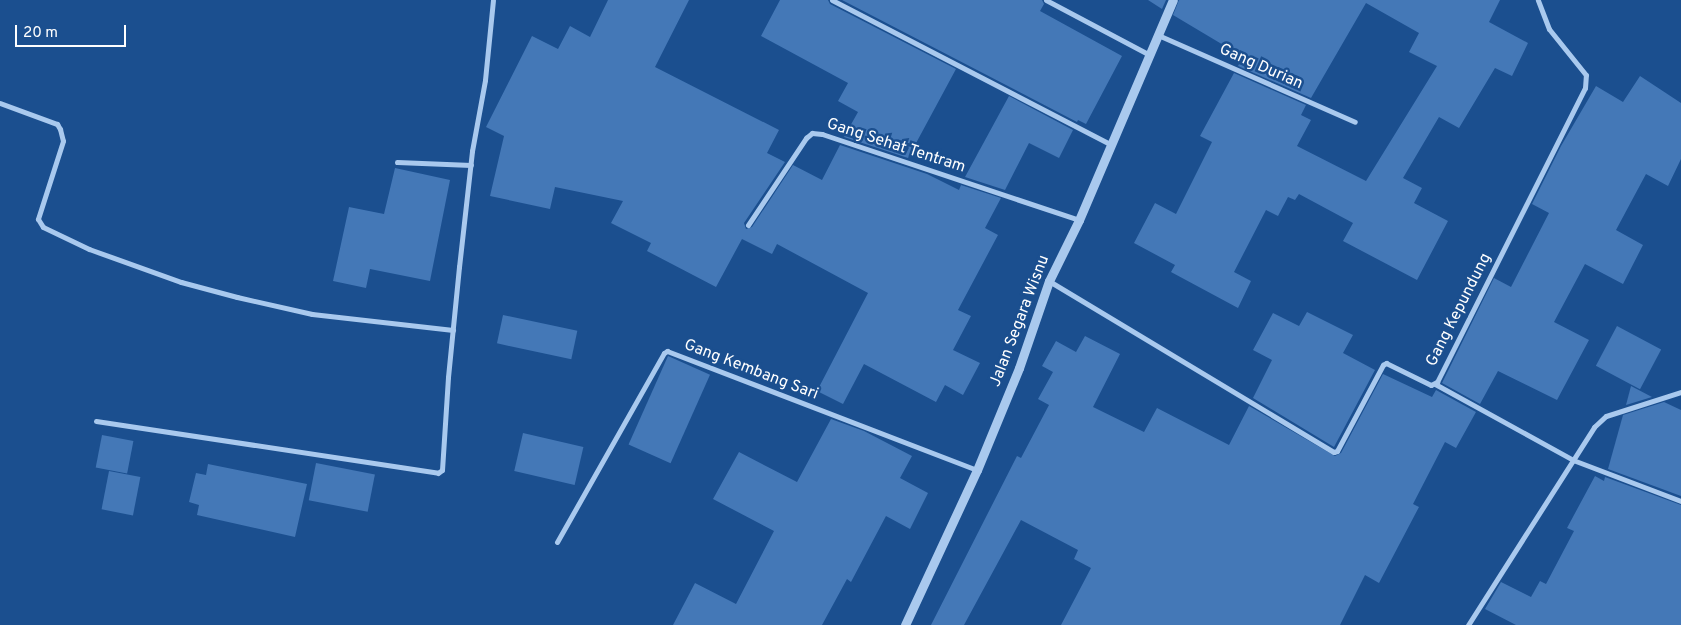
<!DOCTYPE html>
<html>
<head>
<meta charset="utf-8">
<style>
	body { margin:0 }
	#map { position:relative; width:1681px; height:625px; overflow:hidden; background:#1b4f8f; font-family:Overpass,sans-serif }
	div>[style] { position:absolute }
	.building>* { inset:0; background:#4478b7; transform-origin:0 0 }
	.minor>* { height:5px; margin:-2.5px; padding:0 2.5px; transform-origin:2.5px; border-radius:2.5px; background:#a9c9ee }
	.tertiary>* { height:9px; margin:-4.5px; padding:0 4.5px; transform-origin:4.5px; border-radius:4.5px; background:#a9c9ee }
	span { translate:-50% -50%; white-space:nowrap; text-align:center; line-height:1.15; -webkit-text-stroke:5px #1b4f8f; paint-order:stroke }
	.street-label { font-size:16px; color:#fff }
	.scale { position:absolute; left:15px; top:25px; width:111px; height:22px; box-sizing:border-box; border:2px solid #fff; border-top:0; padding-left:6px; font-size:15px; line-height:18px; white-space:nowrap; color:#fff; -webkit-text-stroke:4px #1b4f8f; paint-order:stroke }
</style>
</head>
<body>
<div id="map">
	<div class="building">
		<i style="clip-path:polygon(608px 0,689px 0,655px 67px,779px 130px,767px 153px,785px 162px,744px 223px,746px 229px,752px 227px,793px 165px,822px 180px,840px 145px,927px 174px,959px 190px,961px 185px,1001px 198px,985px 228px,998px 235px,958px 310px,971px 316px,953px 350px,980px 363px,963px 395px,945px 385px,936px 402px,864px 364px,843px 404px,817px 391px,868px 293px,777px 244px,772px 254px,742px 239px,716px 287px,647px 251px,651px 243px,611px 223px,623px 201px,555px 187px,550px 209px,490px 196px,504px 136px,486px 127px,532px 36px,558px 49px,570px 26px,590px 37px)"></i>
		<i style="clip-path:polygon(780px 0,828px 0,830px 4px,956px 69px,908px 158px,844px 137px,858px 112px,838px 101px,848px 83px,761px 36px)"></i>
		<i style="clip-path:polygon(842px 0,1042px 0,1044px 4px,1040px 11px,1122px 56px,1086px 124px,1078px 120px,1077px 122px)"></i>
		<i style="clip-path:polygon(1148px 0,1166px 0,1162px 9px)"></i>
		<i style="clip-path:polygon(1179px 0,1500px 0,1489px 22px,1528px 43px,1512px 76px,1495px 68px,1459px 128px,1439px 117px,1403px 178px,1422px 188px,1414px 203px,1448px 221px,1417px 280px,1343px 241px,1353px 223px,1299px 194px,1295px 200px,1288px 197px,1278px 216px,1266px 210px,1234px 272px,1251px 281px,1238px 308px,1171px 272px,1175px 265px,1134px 243px,1155px 203px,1176px 214px,1212px 142px,1200px 136px,1234px 73px,1306px 105px,1301px 115px,1311px 120px,1297px 146px,1366px 181px,1437px 66px,1409px 52px,1419px 33px,1366px 3px,1311px 98px,1238px 66px,1241px 60px,1228px 53px,1230px 49px,1173px 15px)"></i>
		<i style="clip-path:polygon(1640px 76px,1681px 103px,1681px 159px,1668px 186px,1646px 174px,1616px 230px,1643px 245px,1623px 284px,1585px 264px,1554px 322px,1589px 340px,1557px 400px,1498px 371px,1480px 404px,1442px 383px,1494px 278px,1511px 287px,1549px 213px,1532px 204px,1561px 146px,1596px 86px,1623px 102px)"></i>
		<i style="clip-path:polygon(1009px 96px,1073px 130px,1059px 158px,1029px 143px,1005px 190px,965px 177px)"></i>
		<i style="clip-path:polygon(395px 168px,450px 180px,430px 281px,370px 269px,366px 288px,333px 281px,349px 207px,384px 214px)"></i>
		<i style="clip-path:polygon(1307px 312px,1353px 335px,1343px 353px,1375px 370px,1334px 447px,1253px 398px,1272px 360px,1253px 350px,1273px 313px,1299px 326px)"></i>
		<i style="left:503px;top:315px;width:76px;height:29px;rotate:12deg"></i>
		<i style="left:1617px;top:326px;width:50px;height:45px;rotate:28deg"></i>
		<i style="clip-path:polygon(1085px 336px,1120px 354px,1093px 407px,1144px 432px,1157px 408px,1229px 445px,1249px 406px,1335px 456px,1341px 453px,1383px 374px,1432px 397px,1436px 390px,1476px 412px,1456px 448px,1445px 442px,1413px 504px,1419px 507px,1379px 583px,1365px 575px,1340px 625px,1061px 625px,1091px 568px,1074px 559px,1078px 550px,1021px 520px,964px 625px,931px 625px,1017px 456px,1021px 458px,1049px 405px,1038px 399px,1053px 372px,1042px 366px,1056px 341px,1076px 352px)"></i>
		<i style="left:668px;top:356px;width:46px;height:97px;rotate:24deg"></i>
		<i style="clip-path:polygon(1631px 386px,1652px 397px,1626px 405px)"></i>
		<i style="clip-path:polygon(1664px 402px,1681px 410px,1681px 496px,1608px 469px,1623px 415px)"></i>
		<i style="clip-path:polygon(831px 419px,864px 431px,912px 456px,900px 478px,928px 493px,910px 529px,886px 516px,851px 582px,847px 579px,822px 625px,673px 625px,695px 583px,736px 604px,774px 531px,713px 499px,739px 452px,797px 482px)"></i>
		<i style="left:523px;top:433px;width:62px;height:39px;rotate:13deg"></i>
		<i style="left:102px;top:435px;width:32px;height:33px;rotate:11deg"></i>
		<i style="left:316px;top:463px;width:60px;height:38px;rotate:11deg"></i>
		<i style="clip-path:polygon(208px 464px,307px 484px,295px 537px,197px 515px,199px 505px,189px 502px,196px 473px,206px 475px)"></i>
		<i style="left:109px;top:471px;width:32px;height:39px;rotate:11deg"></i>
		<i style="clip-path:polygon(1595px 476px,1604px 481px,1605px 477px,1681px 505px,1681px 625px,1516px 625px,1485px 609px,1501px 582px,1531px 597px,1540px 581px,1546px 584px,1574px 531px,1567px 528px)"></i>
	</div>
	<div class="minor">
		<i style="left:832px;top:0;width:313px;rotate:27.4deg"></i>
		<i style="left:1046px;top:0;width:118px;rotate:27.9deg"></i>
		<i style="left:1158px;top:35px;width:215px;rotate:23.8deg"></i>
		<i style="left:0;top:103px;width:61px;rotate:20.2deg"></i>
		<i style="left:57px;top:124px;width:6px;rotate:59deg"></i>
		<i style="left:60px;top:129px;width:12px;rotate:76deg"></i>
		<i style="left:63px;top:141px;width:82px;rotate:107.8deg"></i>
		<i style="left:38px;top:219px;width:9px;rotate:58deg"></i>
		<i style="left:43px;top:227px;width:51px;rotate:25.6deg"></i>
		<i style="left:89px;top:249px;width:98px;rotate:19.7deg"></i>
		<i style="left:181px;top:282px;width:58px;rotate:15deg"></i>
		<i style="left:237px;top:297px;width:77px;rotate:12.8deg"></i>
		<i style="left:312px;top:314px;width:142px;rotate:6.5deg"></i>
		<i style="left:397px;top:162px;width:74px;rotate:2.3deg"></i>
		<i style="left:748px;top:225px;width:105px;rotate:-56.3deg"></i>
		<i style="left:806px;top:138px;width:8px;rotate:-40deg"></i>
		<i style="left:812px;top:133px;width:10px;rotate:6deg"></i>
		<i style="left:822px;top:134px;width:271px;rotate:18.5deg"></i>
		<i style="left:1049px;top:281px;width:332px;rotate:31deg"></i>
		<i style="left:1334px;top:452px;width:3px;rotate:-18deg"></i>
		<i style="left:1337px;top:451px;width:98px;rotate:-61.9deg"></i>
		<i style="left:1383px;top:365px;width:4px;rotate:-34deg"></i>
		<i style="left:1386px;top:363px;width:50px;rotate:26.1deg"></i>
		<i style="left:1431px;top:385px;width:7px;rotate:-27deg"></i>
		<i style="left:1437px;top:382px;width:329px;rotate:-63.3deg"></i>
		<i style="left:1585px;top:88px;width:13px;rotate:-86deg"></i>
		<i style="left:1586px;top:75px;width:59px;rotate:-128.8deg"></i>
		<i style="left:1549px;top:29px;width:31px;rotate:-111deg"></i>
		<i style="left:1435px;top:384px;width:158px;rotate:28.8deg"></i>
		<i style="left:1573px;top:460px;width:116px;rotate:20.8deg"></i>
		<i style="left:96px;top:421px;width:346px;rotate:8.6deg"></i>
		<i style="left:438px;top:473px;width:5px;rotate:-37deg"></i>
		<i style="left:442px;top:470px;width:93px;rotate:-86.3deg"></i>
		<i style="left:448px;top:377px;width:111px;rotate:-84.3deg"></i>
		<i style="left:459px;top:267px;width:117px;rotate:-83.6deg"></i>
		<i style="left:472px;top:151px;width:72px;rotate:-79.6deg"></i>
		<i style="left:485px;top:80px;width:80px;rotate:-84.3deg"></i>
		<i style="left:557px;top:542px;width:217px;rotate:-60.5deg"></i>
		<i style="left:664px;top:353px;width:4px;rotate:-34deg"></i>
		<i style="left:667px;top:351px;width:332px;rotate:21deg"></i>
		<i style="left:1468px;top:625px;width:235px;rotate:-57.5deg"></i>
		<i style="left:1594px;top:427px;width:16px;rotate:-43deg"></i>
		<i style="left:1606px;top:416px;width:79px;rotate:-17.7deg"></i>
	</div>
	<div class="tertiary">
		<i style="left:905px;top:625px;width:171px;rotate:-65.1deg"></i>
		<i style="left:977px;top:470px;width:110px;rotate:-67.6deg"></i>
		<i style="left:1019px;top:368px;width:92px;rotate:-71deg"></i>
		<i style="left:1049px;top:281px;width:68px;rotate:-63.8deg"></i>
		<i style="left:1079px;top:220px;width:239px;rotate:-66.9deg"></i>
	</div>
	<div class="street-label">
		<span style="left:1261px;top:67px;rotate:24deg">Gang Durian</span>
		<span style="left:896px;top:146px;rotate:18deg">Gang Sehat Tentram</span>
		<span style="left:1459px;top:310px;rotate:-63deg">Gang Kepundung</span>
		<span style="left:1020px;top:321px;rotate:-69deg">Jalan Segara Wisnu</span>
		<span style="left:751px;top:370px;rotate:21deg">Gang Kembang Sari</span>
	</div>
	<div class="scale">20 m</div>
</div>
</body>
</html>
